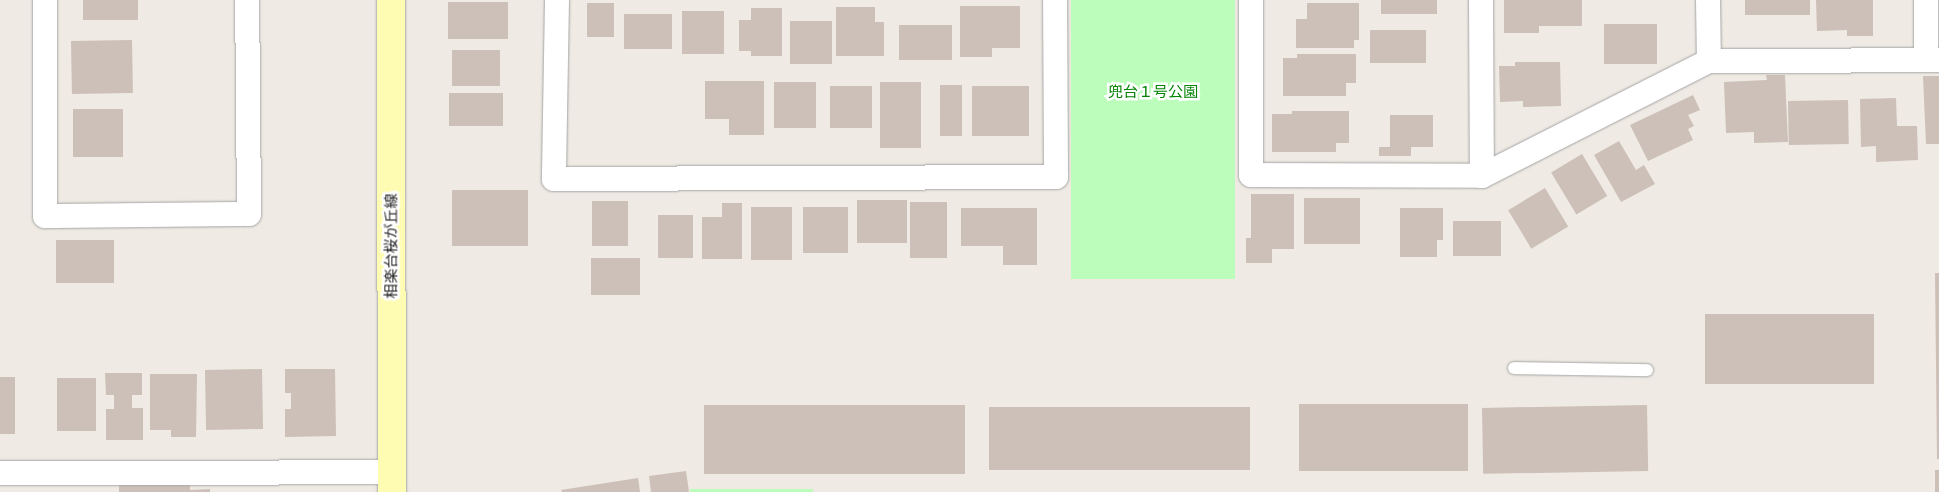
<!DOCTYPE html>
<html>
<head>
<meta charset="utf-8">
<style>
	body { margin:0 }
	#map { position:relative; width:1939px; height:492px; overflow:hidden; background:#efeae3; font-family:Ubuntu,"Noto Sans JP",sans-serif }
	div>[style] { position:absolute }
	.park>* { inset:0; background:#bcfdbc; transform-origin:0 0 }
	.building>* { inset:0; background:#ccc0b8; transform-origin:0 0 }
	.roads { filter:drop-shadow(0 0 1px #a5a5a5) drop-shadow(0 0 1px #a5a5a5) }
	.service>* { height:12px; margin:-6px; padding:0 6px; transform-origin:6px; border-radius:6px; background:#fff }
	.minor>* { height:24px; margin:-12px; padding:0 12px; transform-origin:12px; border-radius:12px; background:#fff }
	.secondary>* { height:28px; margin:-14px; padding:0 14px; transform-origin:14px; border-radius:14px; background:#fefcb2 }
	span { translate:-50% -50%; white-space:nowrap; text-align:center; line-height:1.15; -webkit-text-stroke:5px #fff; paint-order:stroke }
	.park-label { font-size:15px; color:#038404 }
	.street-label { font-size:15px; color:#1e1e1e }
</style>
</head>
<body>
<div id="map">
	<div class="park">
		<i style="left:1071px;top:0;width:164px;height:279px"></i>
		<i style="left:690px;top:489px;width:123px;height:3px"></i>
	</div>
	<div class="building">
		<i style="left:83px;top:0;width:55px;height:20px"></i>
		<i style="left:1381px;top:0;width:56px;height:14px"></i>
		<i style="clip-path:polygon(1504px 0,1582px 0,1582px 26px,1539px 26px,1539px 33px,1504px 33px)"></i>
		<i style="left:1745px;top:0;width:65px;height:15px"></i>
		<i style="clip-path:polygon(1816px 0,1873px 0,1873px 36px,1847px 36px,1847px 30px,1817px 31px)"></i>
		<i style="left:448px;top:2px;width:60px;height:37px"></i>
		<i style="left:587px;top:3px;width:27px;height:34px"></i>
		<i style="clip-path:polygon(1307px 3px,1359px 3px,1359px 40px,1354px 40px,1354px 48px,1296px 48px,1296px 19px,1307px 19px)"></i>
		<i style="clip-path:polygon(960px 6px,1020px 6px,1020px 48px,992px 48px,992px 57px,960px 57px)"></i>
		<i style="clip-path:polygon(836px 7px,875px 7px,875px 22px,884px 22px,884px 56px,836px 56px)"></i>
		<i style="clip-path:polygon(751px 8px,782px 8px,782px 56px,751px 56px,751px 51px,739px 51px,739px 20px,751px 20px)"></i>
		<i style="left:682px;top:11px;width:42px;height:43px"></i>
		<i style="left:624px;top:14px;width:48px;height:35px"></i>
		<i style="left:790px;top:21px;width:42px;height:43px"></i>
		<i style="left:1604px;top:24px;width:53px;height:40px"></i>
		<i style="left:899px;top:25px;width:53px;height:35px"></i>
		<i style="left:1370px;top:30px;width:56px;height:33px"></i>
		<i style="left:132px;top:40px;width:53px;height:61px;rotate:89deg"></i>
		<i style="left:452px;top:50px;width:48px;height:36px"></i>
		<i style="clip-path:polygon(1297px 54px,1356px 54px,1356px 83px,1346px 83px,1346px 96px,1283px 96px,1283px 58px,1297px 58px)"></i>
		<i style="clip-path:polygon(1515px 62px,1560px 62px,1561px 106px,1523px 107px,1523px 101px,1500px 102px,1499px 66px,1515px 66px)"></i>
		<i style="clip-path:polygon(1766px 75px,1785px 75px,1788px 142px,1754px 143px,1754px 132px,1726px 133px,1724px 82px,1767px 80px)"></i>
		<i style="clip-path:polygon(1923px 76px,1939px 76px,1939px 144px,1926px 144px)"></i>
		<i style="clip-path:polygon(705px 81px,764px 81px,764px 135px,729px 135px,729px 119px,705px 119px)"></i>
		<i style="left:774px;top:82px;width:42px;height:46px"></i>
		<i style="left:880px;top:82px;width:41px;height:66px"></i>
		<i style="left:940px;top:85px;width:22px;height:51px"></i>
		<i style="left:830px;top:86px;width:42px;height:42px"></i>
		<i style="left:972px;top:86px;width:57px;height:50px"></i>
		<i style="left:449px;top:93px;width:54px;height:33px"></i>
		<i style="clip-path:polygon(1693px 95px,1700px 110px,1688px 115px,1694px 126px,1688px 129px,1693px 140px,1648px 161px,1630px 125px)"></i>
		<i style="clip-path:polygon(1896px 98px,1897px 126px,1917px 126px,1918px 160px,1876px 162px,1876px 146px,1861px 147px,1860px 99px)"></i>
		<i style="left:1848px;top:100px;width:44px;height:60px;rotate:89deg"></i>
		<i style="left:123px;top:109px;width:48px;height:50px;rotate:90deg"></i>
		<i style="clip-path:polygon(1292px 111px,1349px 111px,1349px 143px,1336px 143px,1336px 152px,1272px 152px,1272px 114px,1292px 114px)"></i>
		<i style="clip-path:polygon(1390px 115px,1433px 115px,1433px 147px,1411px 147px,1411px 156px,1379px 156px,1379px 147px,1390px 147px)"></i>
		<i style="clip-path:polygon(1619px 141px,1636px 170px,1644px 165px,1655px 184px,1621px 202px,1594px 155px)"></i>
		<i style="left:1582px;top:154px;width:49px;height:36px;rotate:59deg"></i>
		<i style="left:1545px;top:188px;width:45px;height:43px;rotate:59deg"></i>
		<i style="left:452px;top:190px;width:76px;height:56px"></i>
		<i style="clip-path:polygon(1251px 194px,1294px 194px,1294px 249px,1272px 249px,1272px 263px,1246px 263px,1246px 238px,1251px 238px)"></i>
		<i style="left:1304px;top:198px;width:56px;height:46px"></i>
		<i style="left:857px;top:200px;width:50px;height:43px"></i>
		<i style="left:592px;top:201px;width:36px;height:45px"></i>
		<i style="left:910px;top:202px;width:37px;height:56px"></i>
		<i style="clip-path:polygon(722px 203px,742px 203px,742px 259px,702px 259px,702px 217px,722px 217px)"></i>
		<i style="left:751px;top:207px;width:41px;height:53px"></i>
		<i style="left:803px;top:207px;width:45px;height:46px"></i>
		<i style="clip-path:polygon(961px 208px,1037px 208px,1037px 265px,1003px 265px,1003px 246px,961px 246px)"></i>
		<i style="clip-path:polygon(1400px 208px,1443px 208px,1443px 240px,1437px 240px,1437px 257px,1400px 257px)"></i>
		<i style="left:658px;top:215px;width:35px;height:43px"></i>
		<i style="left:1453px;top:221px;width:48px;height:35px"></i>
		<i style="left:56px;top:240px;width:58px;height:43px"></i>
		<i style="left:591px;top:258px;width:49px;height:37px"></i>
		<i style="clip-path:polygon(1935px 273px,1939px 273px,1939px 459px,1937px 459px)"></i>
		<i style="left:1705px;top:314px;width:169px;height:70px"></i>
		<i style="left:262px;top:369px;width:60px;height:57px;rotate:89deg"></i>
		<i style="clip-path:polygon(285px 369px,335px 369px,336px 436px,285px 437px,285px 409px,291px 409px,291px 393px,285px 393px)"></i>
		<i style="clip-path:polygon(105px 373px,142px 373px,142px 395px,132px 395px,132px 408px,143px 408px,143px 440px,106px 440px,106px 409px,114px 409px,114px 395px,106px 395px)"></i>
		<i style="clip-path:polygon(150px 374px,197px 374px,196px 437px,171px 437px,171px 430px,150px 430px)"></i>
		<i style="left:0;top:377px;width:15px;height:57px"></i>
		<i style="left:57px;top:378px;width:39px;height:53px"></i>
		<i style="left:1299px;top:404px;width:169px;height:67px"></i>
		<i style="left:704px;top:405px;width:261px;height:69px"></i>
		<i style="left:1647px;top:405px;width:66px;height:165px;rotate:89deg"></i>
		<i style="left:989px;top:407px;width:261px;height:63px"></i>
		<i style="left:1935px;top:470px;width:4px;height:22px"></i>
		<i style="clip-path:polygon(686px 471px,689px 492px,651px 492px,649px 476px)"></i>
		<i style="clip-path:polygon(638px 478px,640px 492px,562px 492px,561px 490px)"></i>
		<i style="clip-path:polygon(190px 483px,190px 490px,210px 489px,210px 492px,119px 492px,119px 484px)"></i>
	</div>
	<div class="roads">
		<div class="service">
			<i style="left:1514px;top:368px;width:133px;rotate:0.9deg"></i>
		</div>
		<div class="minor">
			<i style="left:45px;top:0;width:216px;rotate:90deg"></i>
			<i style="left:45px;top:216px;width:204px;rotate:-0.6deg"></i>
			<i style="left:249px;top:214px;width:214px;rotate:-90.5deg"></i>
			<i style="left:557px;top:0;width:179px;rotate:91deg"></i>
			<i style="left:554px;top:179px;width:502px;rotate:-0.23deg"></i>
			<i style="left:1056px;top:177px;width:177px;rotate:-90.3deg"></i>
			<i style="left:1251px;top:0;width:175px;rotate:90deg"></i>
			<i style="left:1251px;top:175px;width:231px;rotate:0.2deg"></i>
			<i style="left:1482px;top:176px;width:254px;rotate:-26.9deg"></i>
			<i style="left:1709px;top:61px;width:230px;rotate:-0.2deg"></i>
			<i style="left:1481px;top:0;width:176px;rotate:89.7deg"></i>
			<i style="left:1708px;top:0;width:61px;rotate:89.1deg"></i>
			<i style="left:1926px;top:0;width:60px;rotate:90deg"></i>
			<i style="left:0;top:473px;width:392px;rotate:-0.1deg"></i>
		</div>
		<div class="secondary">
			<i style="left:391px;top:0;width:492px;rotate:89.9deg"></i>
		</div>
	</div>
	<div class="park-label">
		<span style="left:1153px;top:92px">兜台１号公園</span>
	</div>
	<div class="street-label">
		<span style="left:391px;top:246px;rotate:-90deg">相楽台桜が丘線</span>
	</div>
</div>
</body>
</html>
